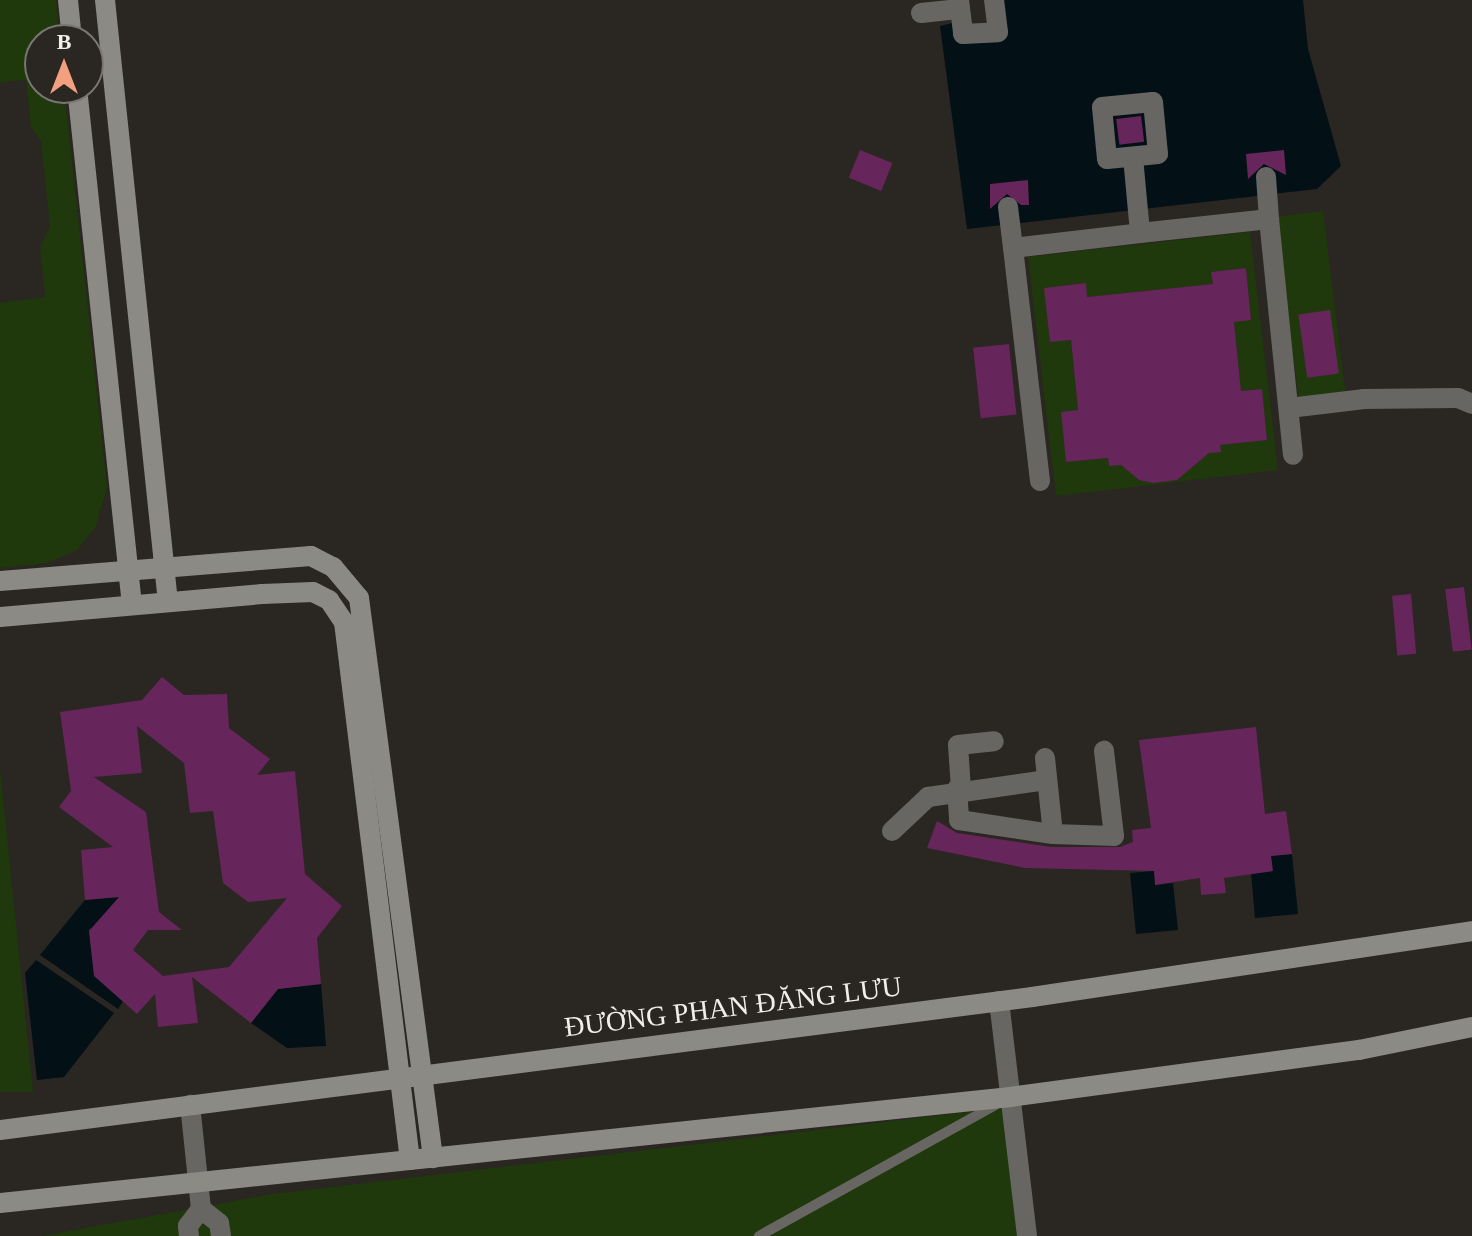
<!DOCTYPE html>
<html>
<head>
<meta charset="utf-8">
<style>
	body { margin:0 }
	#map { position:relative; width:1472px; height:1236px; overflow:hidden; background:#2a2621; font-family:Georgia,serif }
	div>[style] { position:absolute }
	.green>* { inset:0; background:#1f390c; transform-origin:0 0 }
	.water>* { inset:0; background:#031015 }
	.building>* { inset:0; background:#66255b; transform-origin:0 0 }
	.lane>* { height:10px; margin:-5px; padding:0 5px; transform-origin:5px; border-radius:5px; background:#676663 }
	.street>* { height:20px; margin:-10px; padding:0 10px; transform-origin:10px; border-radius:10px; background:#676663 }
	.secondary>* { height:20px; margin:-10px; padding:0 10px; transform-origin:10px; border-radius:10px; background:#8c8a85 }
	span { translate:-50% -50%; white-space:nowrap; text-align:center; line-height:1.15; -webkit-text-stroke:6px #2a2621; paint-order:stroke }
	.street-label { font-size:28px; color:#f1efeb }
	.north { position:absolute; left:24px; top:24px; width:80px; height:80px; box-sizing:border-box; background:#2a2621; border:2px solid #7a7672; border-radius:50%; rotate:0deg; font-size:22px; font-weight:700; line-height:32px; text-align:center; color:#f1efeb }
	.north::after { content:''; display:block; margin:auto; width:28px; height:36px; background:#f2a07f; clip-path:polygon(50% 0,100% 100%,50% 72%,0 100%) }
</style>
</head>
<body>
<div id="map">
	<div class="green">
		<i style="clip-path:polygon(0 0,56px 0,59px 40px,40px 40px,40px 88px,64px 88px,107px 487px,96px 526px,77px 550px,47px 563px,0 568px,0 303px,45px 297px,40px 247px,50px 227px,41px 141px,31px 127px,26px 80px,0 82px)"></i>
		<i style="left:1323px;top:211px;width:191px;height:47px;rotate:83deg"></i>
		<i style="clip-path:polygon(evenodd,1250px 232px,1278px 470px,1056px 496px,1028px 257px,1250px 232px,1246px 268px,1251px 319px,1234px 322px,1241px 391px,1262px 389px,1267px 440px,1232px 444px,1219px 439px,1220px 452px,1209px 453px,1177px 480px,1153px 483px,1139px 480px,1121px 465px,1109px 466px,1107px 452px,1100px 459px,1066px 462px,1061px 412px,1078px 410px,1071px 340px,1050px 342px,1045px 288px,1085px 283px,1087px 297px,1213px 284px,1212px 272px,1246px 268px)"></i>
		<i style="clip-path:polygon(0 768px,33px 1092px,0 1092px)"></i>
		<i style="clip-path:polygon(1003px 1108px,1017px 1236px,42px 1236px,273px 1194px)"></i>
	</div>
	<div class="water">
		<i style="clip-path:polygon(1001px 0,1303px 0,1308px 49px,1341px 166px,1317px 189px,967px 229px,940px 26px,956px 22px,960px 44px,1005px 37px)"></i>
		<i style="clip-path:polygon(1292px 854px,1298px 914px,1255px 918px,1251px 873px,1272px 871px,1271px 856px)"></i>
		<i style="clip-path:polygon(1154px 871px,1156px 885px,1173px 883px,1178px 930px,1136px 934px,1130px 873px)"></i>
		<i style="clip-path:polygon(119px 897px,109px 923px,89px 929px,94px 973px,123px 1001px,118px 1009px,40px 955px,85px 900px)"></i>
		<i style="clip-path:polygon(36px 960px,114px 1013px,64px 1077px,37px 1080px,25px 973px)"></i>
		<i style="clip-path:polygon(321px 984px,326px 1046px,287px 1048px,251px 1023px,278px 989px)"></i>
	</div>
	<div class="building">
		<i style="left:1141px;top:116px;width:26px;height:25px;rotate:83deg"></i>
		<i style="left:860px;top:150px;width:35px;height:30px;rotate:22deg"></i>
		<i style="clip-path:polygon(1284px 150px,1286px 175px,1264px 164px,1248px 179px,1246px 154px)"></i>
		<i style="clip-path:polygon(1028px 180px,1029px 205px,1021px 205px,1007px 194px,990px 209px,990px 184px)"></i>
		<i style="clip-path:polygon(1246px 268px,1251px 320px,1234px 322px,1241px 391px,1262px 389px,1267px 440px,1220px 445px,1221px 452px,1209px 453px,1177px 480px,1153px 483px,1139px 480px,1121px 465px,1109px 466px,1108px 458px,1066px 462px,1061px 412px,1078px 410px,1071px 340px,1050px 342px,1044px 288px,1086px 283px,1087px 297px,1213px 284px,1211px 272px)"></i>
		<i style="left:1330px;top:310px;width:64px;height:32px;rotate:82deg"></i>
		<i style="left:1009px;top:344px;width:71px;height:36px;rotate:84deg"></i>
		<i style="left:1464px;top:587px;width:63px;height:19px;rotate:83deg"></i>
		<i style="left:1411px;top:594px;width:60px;height:19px;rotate:85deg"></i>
		<i style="clip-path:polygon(evenodd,162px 677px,184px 695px,227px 694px,229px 728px,270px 759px,257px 775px,295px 771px,305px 874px,342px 906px,317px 938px,321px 984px,278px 989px,251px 1023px,192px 977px,198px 1023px,158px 1027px,155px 994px,137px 1014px,94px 976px,89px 931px,119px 897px,85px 900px,81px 850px,113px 847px,59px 807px,71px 791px,60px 712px,142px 700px,162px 677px,137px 726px,184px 763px,190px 813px,213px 811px,223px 883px,248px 902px,287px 898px,229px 967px,163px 976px,133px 950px,148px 930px,182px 930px,159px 912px,146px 812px,94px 777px,142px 773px,137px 726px)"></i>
		<i style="clip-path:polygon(1256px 727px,1265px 814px,1286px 811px,1292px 854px,1271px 856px,1273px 871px,1224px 878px,1226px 893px,1201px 895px,1200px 878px,1155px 885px,1154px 871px,1025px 868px,927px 848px,937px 821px,957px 833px,1051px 847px,1120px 847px,1133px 842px,1132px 830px,1151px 828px,1139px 740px)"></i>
	</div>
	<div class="lane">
		<i style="left:759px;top:1236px;width:270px;rotate:-29deg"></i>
	</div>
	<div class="street">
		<i style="left:959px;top:0;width:34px;rotate:83deg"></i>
		<i style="left:963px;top:34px;width:35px;rotate:-3deg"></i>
		<i style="left:998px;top:32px;width:32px;rotate:-97deg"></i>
		<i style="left:921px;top:13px;width:39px;rotate:-6deg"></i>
		<i style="left:1153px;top:102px;width:52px;rotate:84.5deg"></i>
		<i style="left:1158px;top:154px;width:51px;rotate:174.4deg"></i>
		<i style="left:1107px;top:159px;width:52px;rotate:-95.5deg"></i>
		<i style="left:1102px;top:107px;width:51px;rotate:-5.6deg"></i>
		<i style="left:1133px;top:157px;width:76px;rotate:84.7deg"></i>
		<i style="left:1266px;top:177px;width:42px;rotate:85.9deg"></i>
		<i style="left:1008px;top:207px;width:41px;rotate:83deg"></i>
		<i style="left:1289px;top:408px;width:76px;rotate:-6.8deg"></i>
		<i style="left:1364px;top:399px;width:94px;rotate:-0.6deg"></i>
		<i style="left:1458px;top:398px;width:15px;rotate:23deg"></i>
		<i style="left:1040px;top:481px;width:235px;rotate:-96.6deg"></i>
		<i style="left:1013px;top:248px;width:128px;rotate:-6.7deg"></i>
		<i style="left:1140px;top:233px;width:130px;rotate:-6.2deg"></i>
		<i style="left:1269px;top:219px;width:237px;rotate:84.2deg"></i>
		<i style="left:1045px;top:758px;width:76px;rotate:84deg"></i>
		<i style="left:957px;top:789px;width:31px;rotate:86deg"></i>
		<i style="left:959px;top:820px;width:95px;rotate:8.5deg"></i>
		<i style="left:1053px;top:834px;width:61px;rotate:1.9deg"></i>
		<i style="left:1114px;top:836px;width:86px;rotate:-96.7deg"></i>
		<i style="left:961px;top:789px;width:44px;rotate:-93.9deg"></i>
		<i style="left:958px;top:745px;width:36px;rotate:-6deg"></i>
		<i style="left:892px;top:831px;width:50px;rotate:-43.4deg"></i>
		<i style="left:928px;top:797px;width:119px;rotate:-8.2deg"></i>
		<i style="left:999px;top:1001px;width:237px;rotate:83.2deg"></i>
		<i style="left:201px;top:1209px;width:23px;rotate:38deg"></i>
		<i style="left:219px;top:1223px;width:13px;rotate:81deg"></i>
		<i style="left:189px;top:1236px;width:10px;rotate:-96deg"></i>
		<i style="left:188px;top:1226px;width:21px;rotate:-53deg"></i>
		<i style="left:201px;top:1209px;width:105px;rotate:-96deg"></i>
	</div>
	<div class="secondary">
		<i style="left:68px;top:0;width:40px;rotate:84.3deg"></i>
		<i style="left:105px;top:0;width:605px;rotate:84.03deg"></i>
		<i style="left:77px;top:88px;width:520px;rotate:83.93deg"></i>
		<i style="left:0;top:581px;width:312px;rotate:-4.6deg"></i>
		<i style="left:311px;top:556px;width:25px;rotate:27deg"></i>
		<i style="left:333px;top:567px;width:40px;rotate:50deg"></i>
		<i style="left:359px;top:598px;width:565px;rotate:82.47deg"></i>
		<i style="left:0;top:617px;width:263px;rotate:-5deg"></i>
		<i style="left:262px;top:594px;width:51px;rotate:-2.2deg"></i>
		<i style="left:313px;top:592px;width:18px;rotate:27deg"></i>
		<i style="left:329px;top:600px;width:27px;rotate:56deg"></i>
		<i style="left:344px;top:622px;width:542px;rotate:83.01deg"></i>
		<i style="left:0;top:1130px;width:1041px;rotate:-7.34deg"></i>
		<i style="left:1032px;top:997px;width:445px;rotate:-8.5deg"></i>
		<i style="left:0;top:1203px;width:1016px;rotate:-5.99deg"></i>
		<i style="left:1010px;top:1097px;width:352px;rotate:-7.7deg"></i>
		<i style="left:1359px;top:1050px;width:115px;rotate:-11.5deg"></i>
	</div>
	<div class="street-label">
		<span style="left:733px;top:1007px;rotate:-7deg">ĐƯỜNG PHAN ĐĂNG LƯU</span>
	</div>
	<div class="north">B</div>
</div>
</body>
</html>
